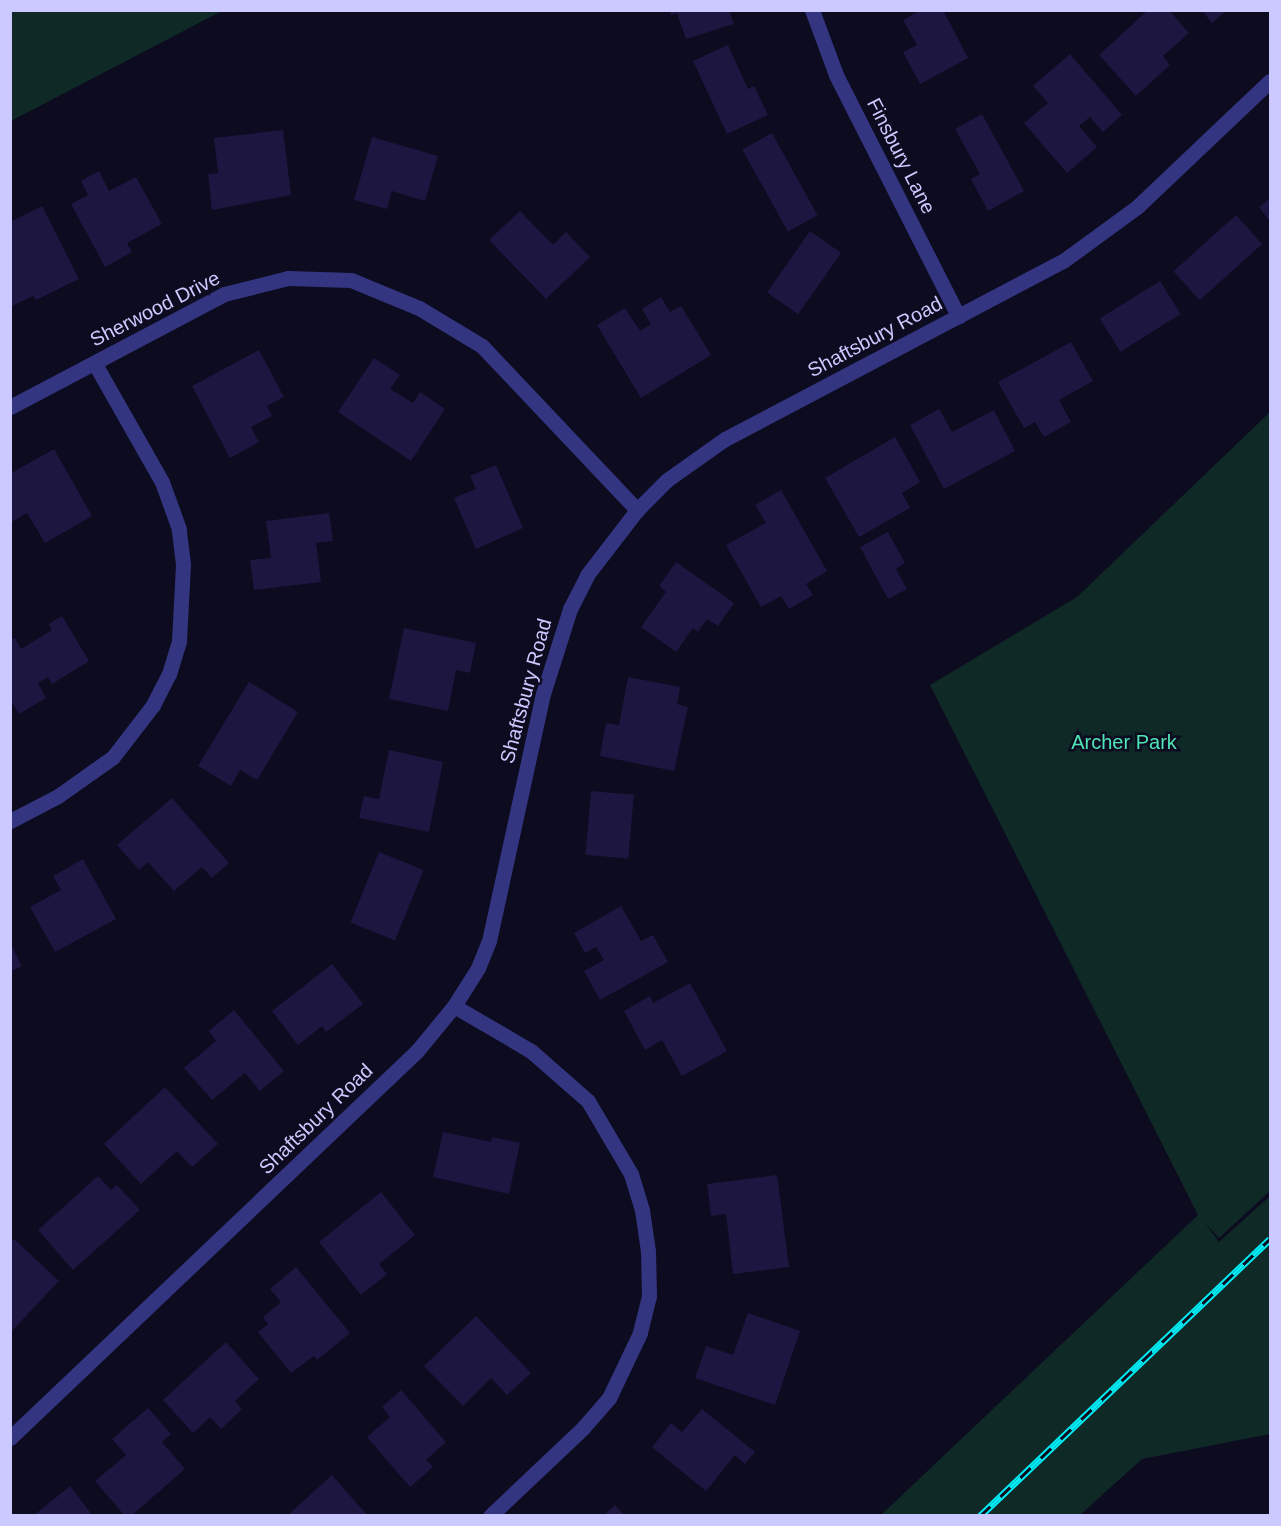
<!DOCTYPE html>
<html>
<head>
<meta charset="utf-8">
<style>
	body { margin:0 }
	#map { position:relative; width:1281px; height:1526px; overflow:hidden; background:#0d0b1f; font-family:Arial,sans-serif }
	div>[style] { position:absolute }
	.green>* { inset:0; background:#0e2926 }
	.building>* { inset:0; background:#1c1641; transform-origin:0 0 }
	.minor>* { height:15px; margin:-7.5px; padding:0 7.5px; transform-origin:7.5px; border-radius:7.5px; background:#333581 }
	.rail>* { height:7px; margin-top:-3.5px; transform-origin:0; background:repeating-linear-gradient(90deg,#0d0b1f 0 14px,#00ebf4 0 28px); box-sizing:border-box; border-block:2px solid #00ebf4 }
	span { translate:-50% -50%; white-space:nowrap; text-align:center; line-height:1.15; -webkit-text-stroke:5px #0d0b1f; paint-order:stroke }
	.street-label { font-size:20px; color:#cbc9ff }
	.park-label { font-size:20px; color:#4ee5b5 }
	.frame { position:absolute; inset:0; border:12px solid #cbc9ff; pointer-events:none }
</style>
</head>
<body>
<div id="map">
	<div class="green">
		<i style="clip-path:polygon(11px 10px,222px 10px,222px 11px,11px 121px)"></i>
		<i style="clip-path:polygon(1270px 412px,1270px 1191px,1219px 1238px,1205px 1223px,1219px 1242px,1270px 1196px,1270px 1434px,1142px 1459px,1080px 1515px,881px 1515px,1198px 1215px,930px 685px,1077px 597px)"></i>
	</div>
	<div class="building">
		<i style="clip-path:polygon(670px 10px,729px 10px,734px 24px,686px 39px,677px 13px,671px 15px)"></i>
		<i style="clip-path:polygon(921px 10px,943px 10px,968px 58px,920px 84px,903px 52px,917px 45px,903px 20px)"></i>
		<i style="clip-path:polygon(1148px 10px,1169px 10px,1189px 33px,1163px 56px,1170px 65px,1136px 96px,1099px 55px)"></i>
		<i style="clip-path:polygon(1202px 10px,1227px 10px,1212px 23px)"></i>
		<i style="clip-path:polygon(728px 45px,748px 89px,754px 86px,768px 115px,727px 134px,693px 61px)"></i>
		<i style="clip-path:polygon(1070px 54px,1122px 115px,1103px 132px,1090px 117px,1079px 126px,1097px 147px,1067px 173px,1024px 123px,1048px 103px,1033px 86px)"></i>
		<i style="clip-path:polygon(982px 114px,1024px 191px,988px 211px,971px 179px,980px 174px,955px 129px)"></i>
		<i style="clip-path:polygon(283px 130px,291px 195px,212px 210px,208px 174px,218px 173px,214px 138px)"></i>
		<i style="left:772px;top:133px;width:94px;height:34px;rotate:61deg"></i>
		<i style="clip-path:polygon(372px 137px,438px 156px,425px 201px,392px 191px,387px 209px,354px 200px)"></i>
		<i style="clip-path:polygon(99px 171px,109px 191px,136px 177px,162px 224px,127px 243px,132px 252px,105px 267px,71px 204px,88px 195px,81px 181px)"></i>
		<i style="clip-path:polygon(1270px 198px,1270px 222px,1259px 207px)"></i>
		<i style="clip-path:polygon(42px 206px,79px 279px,36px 300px,33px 296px,10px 307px,10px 222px)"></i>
		<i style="clip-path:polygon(520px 211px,553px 245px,566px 232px,590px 257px,546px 299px,489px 240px)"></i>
		<i style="left:1236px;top:215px;width:39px;height:84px;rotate:48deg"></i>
		<i style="left:810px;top:231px;width:38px;height:75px;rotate:35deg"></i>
		<i style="left:1160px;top:281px;width:39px;height:71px;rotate:58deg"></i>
		<i style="clip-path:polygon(661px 297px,670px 312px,681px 306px,711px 355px,641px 398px,597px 325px,625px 308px,640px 331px,651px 324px,642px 309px)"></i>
		<i style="clip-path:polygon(1071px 342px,1093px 381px,1059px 400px,1071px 422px,1044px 437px,1035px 422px,1024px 428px,998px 382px)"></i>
		<i style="clip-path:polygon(259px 350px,284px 397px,267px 406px,272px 416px,251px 427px,259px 442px,230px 458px,192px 386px)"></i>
		<i style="clip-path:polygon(374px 358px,400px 375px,390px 389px,413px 403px,420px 392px,445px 409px,411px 461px,338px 412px)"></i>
		<i style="clip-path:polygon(939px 409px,952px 432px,994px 410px,1015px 451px,944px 489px,910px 425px)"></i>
		<i style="clip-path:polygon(895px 437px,920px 482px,902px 493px,910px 508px,859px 537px,825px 478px)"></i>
		<i style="clip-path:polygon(54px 449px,92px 516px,45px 543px,27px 513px,10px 523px,10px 474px)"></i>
		<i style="clip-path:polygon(496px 465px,523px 528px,476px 549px,454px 498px,476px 489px,470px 476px)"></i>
		<i style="clip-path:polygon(781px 490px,827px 571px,806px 584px,813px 595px,789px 609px,781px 596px,761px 607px,726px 545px,766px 523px,755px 505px)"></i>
		<i style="clip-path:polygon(329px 513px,333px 541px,316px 543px,321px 582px,254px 590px,250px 560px,271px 558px,266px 521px)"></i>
		<i style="clip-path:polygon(888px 532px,905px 563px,896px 569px,907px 589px,888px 599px,860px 547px)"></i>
		<i style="clip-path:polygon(676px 562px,734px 603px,718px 626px,707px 619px,698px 632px,693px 628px,676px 652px,641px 627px,666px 592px,659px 586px)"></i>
		<i style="clip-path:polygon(62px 616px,89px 661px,52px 684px,48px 677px,38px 683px,46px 698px,19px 714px,10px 699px,10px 640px,15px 638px,21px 649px,52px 630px,49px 624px)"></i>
		<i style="clip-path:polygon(404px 628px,476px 643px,470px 673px,456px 670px,448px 711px,389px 699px)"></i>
		<i style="clip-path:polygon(628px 677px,680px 687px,677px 704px,688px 707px,674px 771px,600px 756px,606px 723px,619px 725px)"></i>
		<i style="clip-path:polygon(249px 682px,298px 712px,257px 780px,240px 770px,231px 786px,198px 766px)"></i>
		<i style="clip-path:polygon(389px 750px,443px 762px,429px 832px,359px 818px,364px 796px,379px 799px)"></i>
		<i style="left:591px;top:791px;width:43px;height:64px;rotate:5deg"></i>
		<i style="clip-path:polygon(172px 798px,229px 863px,212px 878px,202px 867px,174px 891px,148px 862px,139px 870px,117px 845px)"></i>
		<i style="left:379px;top:852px;width:48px;height:76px;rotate:22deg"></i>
		<i style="clip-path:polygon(83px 859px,116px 919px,55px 952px,30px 907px,61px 890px,53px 876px)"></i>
		<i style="clip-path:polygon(621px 906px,641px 941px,653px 935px,668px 962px,600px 1000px,584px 971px,604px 960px,596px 947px,585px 953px,574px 933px)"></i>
		<i style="clip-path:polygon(10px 943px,22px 966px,10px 972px)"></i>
		<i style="clip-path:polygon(332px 964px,363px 1004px,326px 1032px,322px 1026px,298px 1045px,272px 1011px)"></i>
		<i style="clip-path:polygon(690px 983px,727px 1051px,682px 1076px,662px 1040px,645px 1050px,624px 1011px,650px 996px,653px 1003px)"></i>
		<i style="clip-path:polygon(234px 1010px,284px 1071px,260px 1091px,245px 1073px,212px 1100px,184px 1068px,216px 1041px,209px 1031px)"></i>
		<i style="clip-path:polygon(165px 1087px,218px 1144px,192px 1167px,177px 1151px,141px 1184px,104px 1144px)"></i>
		<i style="clip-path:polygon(443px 1132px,491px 1142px,492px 1137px,520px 1143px,509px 1194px,433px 1177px)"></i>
		<i style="clip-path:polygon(777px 1175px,789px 1267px,733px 1274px,726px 1214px,711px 1216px,707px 1184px)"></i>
		<i style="clip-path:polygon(98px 1176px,111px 1190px,117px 1185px,140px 1210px,73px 1270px,38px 1230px)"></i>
		<i style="clip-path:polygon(381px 1192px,415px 1235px,379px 1264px,387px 1274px,361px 1295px,319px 1242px)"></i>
		<i style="clip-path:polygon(14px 1239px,59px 1281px,10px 1333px,10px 1243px)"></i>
		<i style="clip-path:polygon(296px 1267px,350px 1333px,317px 1360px,314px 1356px,291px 1373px,258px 1332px,268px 1324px,263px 1317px,281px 1302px,270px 1289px)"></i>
		<i style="clip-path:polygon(748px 1313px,800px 1331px,775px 1405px,695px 1378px,706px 1346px,733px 1355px)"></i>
		<i style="clip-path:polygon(476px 1316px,531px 1373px,507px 1395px,491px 1378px,463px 1406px,424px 1366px)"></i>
		<i style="clip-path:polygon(226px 1342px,259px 1379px,235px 1401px,242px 1409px,221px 1429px,210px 1417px,193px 1433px,163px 1400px)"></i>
		<i style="clip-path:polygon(401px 1390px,446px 1442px,426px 1460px,433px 1467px,410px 1487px,367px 1437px,390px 1417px,382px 1407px)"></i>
		<i style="clip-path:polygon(148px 1408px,171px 1434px,162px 1442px,185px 1469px,131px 1516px,125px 1516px,95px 1481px,126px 1455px,112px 1439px)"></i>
		<i style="clip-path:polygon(702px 1409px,755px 1452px,745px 1464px,735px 1455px,706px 1491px,652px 1447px,671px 1423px,682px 1432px)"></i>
		<i style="clip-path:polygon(332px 1475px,368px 1516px,291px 1516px,289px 1514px)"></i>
		<i style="clip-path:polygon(70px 1486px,93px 1516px,33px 1516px)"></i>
		<i style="clip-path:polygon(615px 1505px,625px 1516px,603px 1516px)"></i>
	</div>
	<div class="minor">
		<i style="left:812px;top:10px;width:69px;rotate:69.7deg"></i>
		<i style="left:836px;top:75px;width:271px;rotate:63.1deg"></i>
		<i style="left:10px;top:407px;width:242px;rotate:-27.8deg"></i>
		<i style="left:224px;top:294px;width:66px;rotate:-14deg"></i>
		<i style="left:288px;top:278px;width:63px;rotate:1.8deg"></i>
		<i style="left:351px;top:280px;width:74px;rotate:22.4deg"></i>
		<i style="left:419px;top:308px;width:74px;rotate:31.1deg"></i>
		<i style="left:482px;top:346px;width:226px;rotate:46.6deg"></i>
		<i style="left:10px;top:821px;width:54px;rotate:-27.5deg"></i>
		<i style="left:58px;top:796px;width:67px;rotate:-35.3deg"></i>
		<i style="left:113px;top:757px;width:66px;rotate:-52.4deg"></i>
		<i style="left:153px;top:705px;width:35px;rotate:-63deg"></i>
		<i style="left:169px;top:674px;width:34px;rotate:-73deg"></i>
		<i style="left:179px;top:641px;width:77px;rotate:-87deg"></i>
		<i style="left:183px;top:564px;width:35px;rotate:-97deg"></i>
		<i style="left:179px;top:529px;width:50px;rotate:-109.9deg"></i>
		<i style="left:162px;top:482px;width:136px;rotate:-119.6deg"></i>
		<i style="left:454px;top:1006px;width:89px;rotate:30.3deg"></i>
		<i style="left:531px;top:1051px;width:76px;rotate:41.3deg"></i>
		<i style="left:588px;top:1101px;width:85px;rotate:59.5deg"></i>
		<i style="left:631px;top:1174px;width:38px;rotate:73deg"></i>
		<i style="left:642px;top:1210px;width:41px;rotate:81.7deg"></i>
		<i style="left:648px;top:1251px;width:45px;rotate:88.7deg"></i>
		<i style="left:649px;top:1296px;width:38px;rotate:104deg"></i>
		<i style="left:640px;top:1333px;width:72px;rotate:115.5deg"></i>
		<i style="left:609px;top:1398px;width:40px;rotate:131deg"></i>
		<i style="left:583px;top:1428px;width:128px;rotate:136.6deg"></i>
		<i style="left:10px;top:1438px;width:562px;rotate:-43.56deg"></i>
		<i style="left:417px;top:1051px;width:58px;rotate:-50.6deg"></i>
		<i style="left:454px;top:1006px;width:45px;rotate:-57.7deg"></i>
		<i style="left:478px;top:968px;width:29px;rotate:-68deg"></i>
		<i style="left:489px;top:941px;width:253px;rotate:-77.7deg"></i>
		<i style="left:543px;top:694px;width:89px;rotate:-72.4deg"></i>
		<i style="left:570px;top:609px;width:38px;rotate:-63deg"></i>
		<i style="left:587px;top:575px;width:82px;rotate:-52.4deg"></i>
		<i style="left:637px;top:510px;width:42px;rotate:-45deg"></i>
		<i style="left:667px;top:480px;width:71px;rotate:-35.3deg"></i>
		<i style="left:725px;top:439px;width:382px;rotate:-27.8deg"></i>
		<i style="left:1063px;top:261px;width:92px;rotate:-36.1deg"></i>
		<i style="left:1137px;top:207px;width:183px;rotate:-43.5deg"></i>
	</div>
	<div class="rail">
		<i style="left:980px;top:1516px;width:401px;rotate:-43.7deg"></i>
	</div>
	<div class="street-label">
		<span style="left:901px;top:156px;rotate:63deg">Finsbury Lane</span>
		<span style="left:155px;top:309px;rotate:-27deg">Sherwood Drive</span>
		<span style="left:875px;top:337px;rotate:-28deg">Shaftsbury Road</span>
		<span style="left:526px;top:691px;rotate:-75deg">Shaftsbury Road</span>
		<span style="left:316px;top:1119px;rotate:-44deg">Shaftsbury Road</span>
	</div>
	<div class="park-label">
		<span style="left:1124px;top:742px">Archer Park</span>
	</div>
	<div class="frame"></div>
</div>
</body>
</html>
